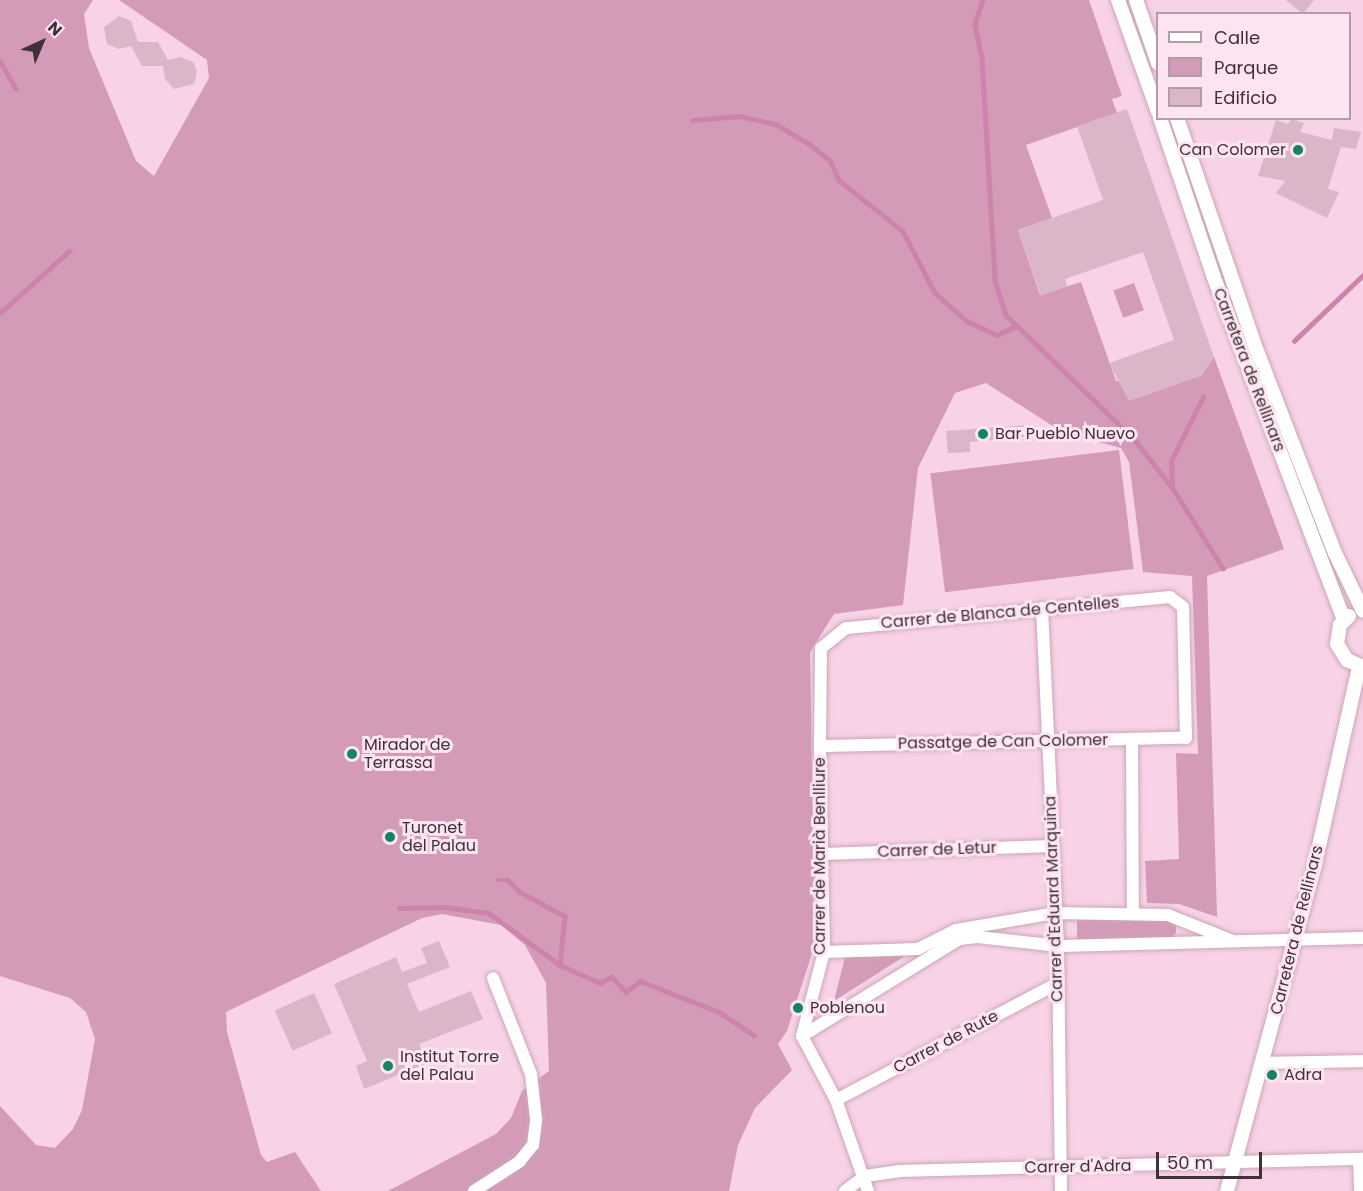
<!DOCTYPE html>
<html>
<head>
<meta charset="utf-8">
<style>
	body { margin:0 }
	#map { position:relative; width:1363px; height:1191px; overflow:hidden; background:#f8d2e6; font-family:Poppins,sans-serif }
	div>[style] { position:absolute }
	.green>* { inset:0; background:#d39bb8; transform-origin:0 0 }
	.stream>* { height:4.5px; margin:-2.25px; padding:0 2.25px; transform-origin:2.25px; border-radius:2.25px; background:#cd83ab }
	.building>* { inset:0; background:#dbb6c8; transform-origin:0 0 }
	.roads { filter:drop-shadow(0 0 2px #cba7b9) drop-shadow(0 0 2px #cba7b9) }
	.minor>* { height:12px; margin:-6px; padding:0 6px; transform-origin:6px; border-radius:6px; background:#fff }
	.tertiary>* { height:14px; margin:-7px; padding:0 7px; transform-origin:7px; border-radius:7px; background:#fff }
	.dots>* { width:16px; height:16px; translate:-50% -50%; box-sizing:border-box; border:3px solid #fce5f0; border-radius:50% }
	span { translate:-50% -50%; white-space:nowrap; text-align:center; line-height:1.15; -webkit-text-stroke:6px #fce5f0; paint-order:stroke }
	.poi-label { font-size:16px; color:#403139 }
	.right { translate:-100% -50%; text-align:right }
	.left { translate:0 -50%; text-align:left }
	.street-label { font-size:16px; color:#403139 }
	.legend { position:absolute; left:1156px; top:12px; width:195px; height:108px; box-sizing:border-box; background:#fce5f0; border:2px solid #b19da7; margin:0; padding:8px 10px; list-style:none; font-size:18px; color:#403139 }
	.legend li { display:flex; align-items:center; gap:12px; height:30px }
	.legend b { width:30px; border:2px solid #b19da7 }
	.north { position:absolute; left:12px; top:12px; width:60px; height:60px; -webkit-text-stroke:4px #fce5f0; paint-order:stroke; rotate:44deg; font-size:16px; font-weight:700; line-height:24px; text-align:center; color:#403139 }
	.north::after { content:''; display:block; margin:auto; width:21px; height:27px; background:#403139; clip-path:polygon(50% 0,100% 100%,50% 72%,0 100%) }
	.scale { position:absolute; left:1156px; top:1152px; width:106px; height:27px; box-sizing:border-box; border:3px solid #403139; border-top:0; padding-left:8px; font-size:18px; line-height:21px; white-space:nowrap; color:#403139; -webkit-text-stroke:4px #fce5f0; paint-order:stroke }
</style>
</head>
<body>
<div id="map">
	<div class="green">
		<i style="clip-path:polygon(0 0,93px 0,84px 14px,89px 48px,136px 161px,154px 176px,209px 78px,207px 60px,119px 0,1089px 0,1122px 96px,1112px 99px,1117px 113px,1026px 145px,1052px 218px,1018px 230px,1040px 295px,1081px 282px,1116px 381px,1201px 376px,1214px 357px,1284px 549px,1207px 576px,1217px 917px,1179px 904px,1147px 903px,1145px 861px,1179px 859px,1176px 753px,1198px 754px,1192px 576px,1143px 572px,1129px 462px,1121px 448px,1062px 432px,986px 383px,955px 393px,918px 468px,903px 605px,834px 614px,810px 652px,815px 944px,787px 1031px,778px 1044px,792px 1070px,755px 1108px,738px 1145px,729px 1191px,388px 1191px,496px 1134px,511px 1118px,522px 1091px,549px 1071px,546px 983px,525px 945px,501px 925px,442px 914px,422px 918px,226px 1012px,227px 1032px,261px 1155px,267px 1162px,295px 1152px,321px 1191px,0 1191px,0 1106px,36px 1145px,55px 1148px,73px 1129px,82px 1110px,95px 1039px,86px 1012px,70px 998px,0 976px)"></i>
		<i style="left:1134px;top:283px;width:29px;height:22px;rotate:70deg"></i>
		<i style="left:1119px;top:450px;width:120px;height:190px;rotate:83deg"></i>
		<i style="clip-path:polygon(1077px 919px,1165px 919px,1176px 926px,1176px 933px,1171px 938px,1077px 941px)"></i>
		<i style="clip-path:polygon(905px 956px,834px 1001px,845px 957px)"></i>
	</div>
	<div class="stream">
		<i style="left:983px;top:0;width:26px;rotate:108deg"></i>
		<i style="left:975px;top:25px;width:35px;rotate:78deg"></i>
		<i style="left:982px;top:59px;width:222px;rotate:86.6deg"></i>
		<i style="left:995px;top:281px;width:36px;rotate:72deg"></i>
		<i style="left:1006px;top:315px;width:178px;rotate:44.1deg"></i>
		<i style="left:1134px;top:439px;width:61px;rotate:51.6deg"></i>
		<i style="left:1172px;top:487px;width:96px;rotate:57.8deg"></i>
		<i style="left:0;top:61px;width:32px;rotate:60deg"></i>
		<i style="left:692px;top:120px;width:48px;rotate:-4.8deg"></i>
		<i style="left:740px;top:116px;width:37px;rotate:13deg"></i>
		<i style="left:776px;top:124px;width:37px;rotate:31deg"></i>
		<i style="left:808px;top:143px;width:28px;rotate:38deg"></i>
		<i style="left:830px;top:160px;width:22px;rotate:66deg"></i>
		<i style="left:839px;top:180px;width:82px;rotate:38.6deg"></i>
		<i style="left:903px;top:231px;width:70px;rotate:62.7deg"></i>
		<i style="left:935px;top:293px;width:43px;rotate:41.2deg"></i>
		<i style="left:967px;top:321px;width:33px;rotate:25deg"></i>
		<i style="left:997px;top:335px;width:21px;rotate:-25deg"></i>
		<i style="left:0;top:313px;width:93px;rotate:-41.9deg"></i>
		<i style="left:1294px;top:341px;width:95px;rotate:-43.7deg"></i>
		<i style="left:1172px;top:484px;width:23px;rotate:-92deg"></i>
		<i style="left:1171px;top:461px;width:72px;rotate:-63.4deg"></i>
		<i style="left:498px;top:880px;width:10px"></i>
		<i style="left:508px;top:880px;width:17px;rotate:45deg"></i>
		<i style="left:520px;top:892px;width:51px;rotate:28.1deg"></i>
		<i style="left:565px;top:916px;width:49px;rotate:95.8deg"></i>
		<i style="left:399px;top:908px;width:45px;rotate:-1.3deg"></i>
		<i style="left:444px;top:907px;width:45px;rotate:7.6deg"></i>
		<i style="left:489px;top:913px;width:88px;rotate:36.2deg"></i>
		<i style="left:560px;top:965px;width:44px;rotate:24.2deg"></i>
		<i style="left:600px;top:983px;width:13px;rotate:-27deg"></i>
		<i style="left:612px;top:977px;width:21px;rotate:47deg"></i>
		<i style="left:626px;top:992px;width:18px;rotate:-38deg"></i>
		<i style="left:640px;top:981px;width:85px;rotate:21.4deg"></i>
		<i style="left:719px;top:1012px;width:42px;rotate:33.3deg"></i>
	</div>
	<div class="building">
		<i style="clip-path:polygon(1286px 0,1314px 0,1303px 14px)"></i>
		<i style="clip-path:polygon(119px 16px,131px 21px,138px 42px,158px 42px,168px 60px,181px 57px,193px 62px,197px 71px,194px 84px,174px 89px,165px 79px,163px 66px,142px 66px,131px 46px,119px 49px,107px 44px,104px 27px)"></i>
		<i style="clip-path:polygon(1127px 109px,1214px 357px,1201px 376px,1129px 401px,1109px 363px,1174px 340px,1143px 252px,1065px 279px,1067px 286px,1041px 296px,1018px 230px,1103px 200px,1077px 126px)"></i>
		<i style="clip-path:polygon(1291px 119px,1304px 123px,1300px 132px,1332px 140px,1334px 128px,1361px 132px,1356px 149px,1341px 147px,1328px 189px,1339px 192px,1327px 218px,1276px 193px,1285px 181px,1258px 176px,1276px 120px,1288px 124px)"></i>
		<i style="clip-path:polygon(1027px 425px,1030px 436px,970px 442px,970px 452px,948px 453px,946px 431px)"></i>
		<i style="clip-path:polygon(439px 941px,450px 967px,407px 984px,419px 1012px,471px 991px,483px 1019px,419px 1044px,427px 1063px,364px 1089px,356px 1066px,367px 1061px,334px 984px,396px 957px,402px 972px,427px 963px,421px 948px)"></i>
		<i style="left:314px;top:993px;width:44px;height:43px;rotate:66deg"></i>
	</div>
	<div class="roads">
		<div class="minor">
			<i style="left:1042px;top:608px;width:338px;rotate:87.3deg"></i>
			<i style="left:1058px;top:946px;width:245px;rotate:89.3deg"></i>
			<i style="left:1132px;top:740px;width:174px;rotate:89.7deg"></i>
			<i style="left:820px;top:746px;width:366px;rotate:-1.3deg"></i>
			<i style="left:1186px;top:738px;width:131px;rotate:-91.3deg"></i>
			<i style="left:1183px;top:607px;width:16px;rotate:-142deg"></i>
			<i style="left:1170px;top:597px;width:325px;rotate:174.5deg"></i>
			<i style="left:846px;top:628px;width:32px;rotate:141deg"></i>
			<i style="left:821px;top:648px;width:98px;rotate:90.6deg"></i>
			<i style="left:820px;top:746px;width:206px;rotate:88.9deg"></i>
			<i style="left:824px;top:952px;width:87px;rotate:104.7deg"></i>
			<i style="left:802px;top:1036px;width:72px;rotate:62deg"></i>
			<i style="left:836px;top:1100px;width:96px;rotate:70.6deg"></i>
			<i style="left:823px;top:854px;width:229px;rotate:-2deg"></i>
			<i style="left:824px;top:952px;width:94px;rotate:-1.8deg"></i>
			<i style="left:918px;top:949px;width:42px;rotate:-26.6deg"></i>
			<i style="left:956px;top:930px;width:100px;rotate:-9.7deg"></i>
			<i style="left:1055px;top:913px;width:113px;rotate:1deg"></i>
			<i style="left:1168px;top:915px;width:70px;rotate:21.8deg"></i>
			<i style="left:802px;top:1036px;width:185px;rotate:-31.7deg"></i>
			<i style="left:959px;top:939px;width:19px;rotate:-6deg"></i>
			<i style="left:978px;top:937px;width:81px;rotate:6.4deg"></i>
			<i style="left:1058px;top:946px;width:305px;rotate:-1.5deg"></i>
			<i style="left:1263px;top:1063px;width:100px;rotate:-1.1deg"></i>
			<i style="left:836px;top:1100px;width:249px;rotate:-27.8deg"></i>
			<i style="left:1359px;top:1159px;width:32px;rotate:88deg"></i>
			<i style="left:474px;top:1191px;width:54px;rotate:-32.8deg"></i>
			<i style="left:519px;top:1162px;width:22px;rotate:-51deg"></i>
			<i style="left:533px;top:1145px;width:26px;rotate:-83deg"></i>
			<i style="left:536px;top:1119px;width:45px;rotate:-96.3deg"></i>
			<i style="left:531px;top:1074px;width:103px;rotate:-111.6deg"></i>
			<i style="left:845px;top:1191px;width:25px;rotate:-37deg"></i>
			<i style="left:865px;top:1176px;width:34px;rotate:-8deg"></i>
			<i style="left:899px;top:1171px;width:464px;rotate:-1.5deg"></i>
		</div>
		<div class="tertiary">
			<i style="left:1118px;top:0;width:119px;rotate:70.3deg"></i>
			<i style="left:1136px;top:0;width:67px;rotate:70.8deg"></i>
			<i style="left:1160px;top:118px;width:166px;rotate:71.3deg"></i>
			<i style="left:1213px;top:275px;width:369px;rotate:69.2deg"></i>
			<i style="left:1177px;top:118px;width:246px;rotate:71.1deg"></i>
			<i style="left:1257px;top:351px;width:217px;rotate:68.9deg"></i>
			<i style="left:1335px;top:553px;width:64px;rotate:64.2deg"></i>
			<i style="left:1349px;top:616px;width:13px;rotate:135deg"></i>
			<i style="left:1340px;top:625px;width:19px;rotate:99deg"></i>
			<i style="left:1337px;top:644px;width:19px;rotate:58deg"></i>
			<i style="left:1347px;top:660px;width:17px;rotate:24deg"></i>
			<i style="left:1227px;top:1191px;width:339px;rotate:-74.9deg"></i>
			<i style="left:1315px;top:864px;width:202px;rotate:-77.4deg"></i>
		</div>
	</div>
	<div class="dots">
		<i style="left:1298px;top:150px;background:#138462"></i>
		<i style="left:983px;top:434px;background:#138462"></i>
		<i style="left:352px;top:754px;background:#138462"></i>
		<i style="left:390px;top:837px;background:#138462"></i>
		<i style="left:798px;top:1008px;background:#138462"></i>
		<i style="left:388px;top:1066px;background:#138462"></i>
		<i style="left:1272px;top:1075px;background:#138462"></i>
	</div>
	<div class="poi-label">
		<span class="right" style="left:1286px;top:150px">Can Colomer</span>
		<span class="left" style="left:995px;top:434px">Bar Pueblo Nuevo</span>
		<span class="left" style="left:364px;top:754px">Mirador de<br>Terrassa</span>
		<span class="left" style="left:402px;top:837px">Turonet<br>del Palau</span>
		<span class="left" style="left:810px;top:1008px">Poblenou</span>
		<span class="left" style="left:400px;top:1066px">Institut Torre<br>del Palau</span>
		<span class="left" style="left:1284px;top:1075px">Adra</span>
	</div>
	<div class="street-label">
		<span style="left:1249px;top:370px;rotate:69deg">Carretera de Rellinars</span>
		<span style="left:1000px;top:613px;rotate:-5deg">Carrer de Blanca de Centelles</span>
		<span style="left:1003px;top:742px;rotate:-1deg">Passatge de Can Colomer</span>
		<span style="left:937px;top:850px;rotate:-2deg">Carrer de Letur</span>
		<span style="left:820px;top:856px;rotate:-90deg">Carrer de Marià Benlliure</span>
		<span style="left:1054px;top:899px;rotate:-92deg">Carrer d'Eduard Marquina</span>
		<span style="left:1297px;top:930px;rotate:-76deg">Carretera de Rellinars</span>
		<span style="left:946px;top:1042px;rotate:-28deg">Carrer de Rute</span>
		<span style="left:1078px;top:1167px;rotate:-1deg">Carrer d'Adra</span>
	</div>
	<ul class="legend">
	<li><b style="height:8px;background:#fff"></b>Calle</li>
	<li><b style="height:16px;background:#d39bb8"></b>Parque</li>
	<li><b style="height:16px;background:#dbb6c8"></b>Edificio</li>
	</ul>
	<div class="north">N</div>
	<div class="scale">50 m</div>
</div>
</body>
</html>
